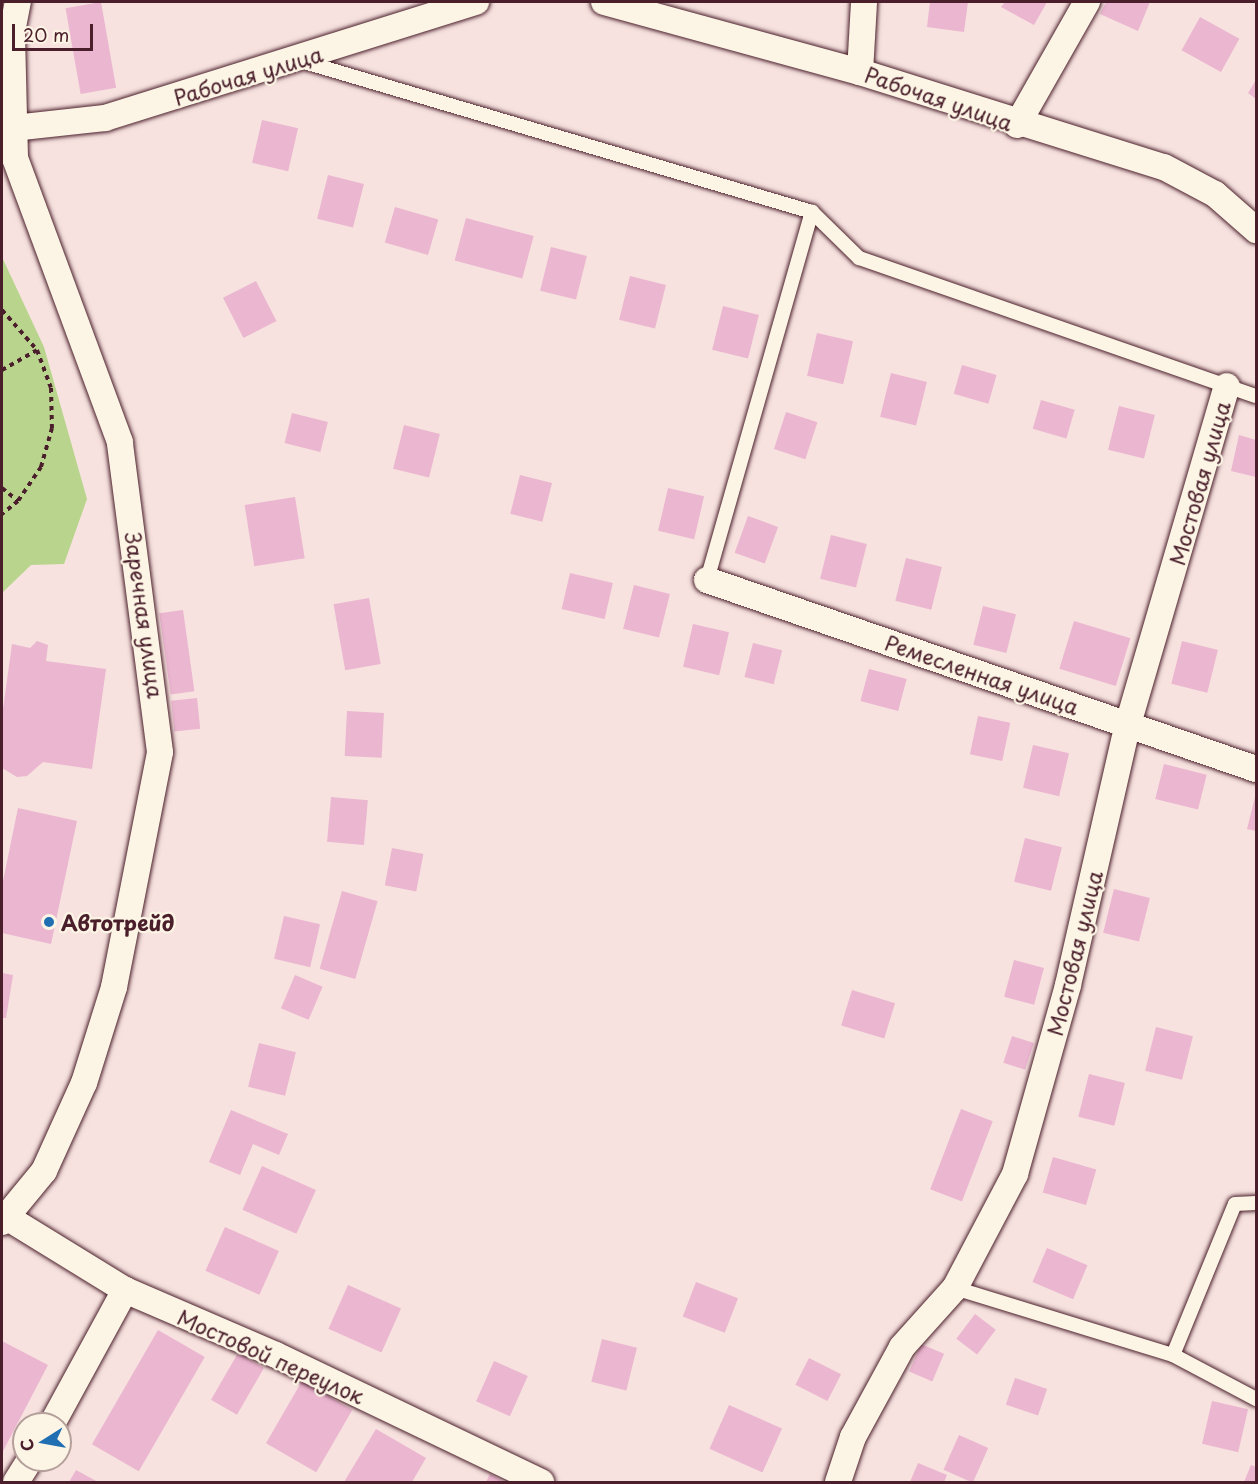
<!DOCTYPE html>
<html>
<head>
<meta charset="utf-8">
<style>
	body { margin:0 }
	#map { position:relative; width:1258px; height:1484px; overflow:hidden; background:#f7e2df; font-family:"Playpen Sans",sans-serif }
	div>[style] { position:absolute }
	.green>* { inset:0; background:#b9d58d }
	.building>* { inset:0; background:#ebb6d0; transform-origin:0 0 }
	.path>* { height:4px; margin-top:-2px; transform-origin:0; background:repeating-linear-gradient(90deg,#4a1f2b 0 4.5px,transparent 0 9px) }
	.roads { filter:drop-shadow(0 0 2px #4a1f2b) drop-shadow(0 0 2px #4a1f2b) }
	.service>* { height:14px; margin:-7px; padding:0 7px; transform-origin:7px; border-radius:7px; background:#fcf5e5 }
	.minor>* { height:26px; margin:-13px; padding:0 13px; transform-origin:13px; border-radius:13px; background:#fcf5e5 }
	.dots>* { width:16px; height:16px; translate:-50% -50%; box-sizing:border-box; border:3px solid #fcf5e5; border-radius:50% }
	span { translate:-50% -50%; white-space:nowrap; text-align:center; line-height:1.15; -webkit-text-stroke:4.5px #fcf5e5; paint-order:stroke }
	.street-label { font-size:21px; color:#4a1f2b }
	.poi-label { font-size:21px; color:#4a1f2b; font-weight:700 }
	.left { translate:0 -50%; text-align:left }
	.frame { position:absolute; inset:0; border:3px solid #4a1f2b; pointer-events:none }
	.north { position:absolute; left:12px; top:1412px; width:60px; height:60px; box-sizing:border-box; background:#fcf5e5; border:2px solid #b59f9b; border-radius:50%; rotate:259deg; font-size:16px; font-weight:700; line-height:24px; text-align:center; color:#4a1f2b }
	.north::after { content:''; display:block; margin:auto; width:21px; height:27px; background:#1f6fb2; clip-path:polygon(50% 0,100% 100%,50% 72%,0 100%) }
	.scale { position:absolute; left:12px; top:24px; width:81px; height:27px; box-sizing:border-box; border:3px solid #4a1f2b; border-top:0; padding-left:8px; font-size:18px; line-height:21px; white-space:nowrap; color:#4a1f2b; -webkit-text-stroke:4px #fcf5e5; paint-order:stroke }
</style>
</head>
<body>
<div id="map">
	<div class="green">
		<i style="clip-path:polygon(2px 257px,44px 347px,87px 499px,64px 564px,31px 565px,2px 593px)"></i>
	</div>
	<div class="building">
		<i style="left:101px;top:2px;width:87px;height:36px;rotate:80deg"></i>
		<i style="clip-path:polygon(930px 2px,968px 2px,964px 32px,927px 27px)"></i>
		<i style="clip-path:polygon(1005px 2px,1047px 2px,1034px 25px,1001px 7px)"></i>
		<i style="clip-path:polygon(1106px 2px,1150px 2px,1138px 31px,1100px 14px)"></i>
		<i style="left:1200px;top:17px;width:45px;height:38px;rotate:29deg"></i>
		<i style="clip-path:polygon(1256px 80px,1256px 99px,1248px 93px)"></i>
		<i style="left:262px;top:120px;width:37px;height:44px;rotate:13deg"></i>
		<i style="left:328px;top:175px;width:37px;height:45px;rotate:14deg"></i>
		<i style="left:395px;top:207px;width:45px;height:37px;rotate:16deg"></i>
		<i style="left:466px;top:218px;width:70px;height:44px;rotate:15deg"></i>
		<i style="left:551px;top:247px;width:37px;height:45px;rotate:14deg"></i>
		<i style="left:630px;top:276px;width:37px;height:45px;rotate:14deg"></i>
		<i style="left:256px;top:281px;width:45px;height:37px;rotate:63deg"></i>
		<i style="left:723px;top:306px;width:37px;height:45px;rotate:14deg"></i>
		<i style="left:817px;top:333px;width:37px;height:44px;rotate:13deg"></i>
		<i style="left:962px;top:365px;width:36px;height:30px;rotate:16deg"></i>
		<i style="left:891px;top:373px;width:37px;height:45px;rotate:14deg"></i>
		<i style="left:1041px;top:400px;width:35px;height:30px;rotate:16deg"></i>
		<i style="left:1119px;top:406px;width:37px;height:45px;rotate:14deg"></i>
		<i style="left:786px;top:412px;width:33px;height:39px;rotate:18deg"></i>
		<i style="left:292px;top:413px;width:37px;height:31px;rotate:14deg"></i>
		<i style="left:404px;top:425px;width:37px;height:45px;rotate:14deg"></i>
		<i style="clip-path:polygon(1239px 435px,1256px 440px,1256px 477px,1231px 471px)"></i>
		<i style="left:520px;top:475px;width:33px;height:40px;rotate:14deg"></i>
		<i style="left:668px;top:488px;width:37px;height:44px;rotate:13deg"></i>
		<i style="left:295px;top:497px;width:62px;height:51px;rotate:81deg"></i>
		<i style="left:748px;top:516px;width:32px;height:39px;rotate:20deg"></i>
		<i style="left:831px;top:535px;width:37px;height:45px;rotate:14deg"></i>
		<i style="left:906px;top:558px;width:37px;height:44px;rotate:14deg"></i>
		<i style="left:570px;top:573px;width:44px;height:37px;rotate:13deg"></i>
		<i style="left:634px;top:585px;width:37px;height:45px;rotate:14deg"></i>
		<i style="left:369px;top:598px;width:67px;height:36px;rotate:80deg"></i>
		<i style="left:983px;top:606px;width:34px;height:40px;rotate:14deg"></i>
		<i style="left:183px;top:610px;width:82px;height:24px;rotate:82deg"></i>
		<i style="left:1074px;top:621px;width:59px;height:50px;rotate:17deg"></i>
		<i style="left:693px;top:624px;width:37px;height:44px;rotate:13deg"></i>
		<i style="clip-path:polygon(37px 641px,48px 645px,46px 661px,106px 669px,92px 769px,43px 762px,27px 776px,17px 777px,2px 768px,2px 716px,12px 644px,30px 648px)"></i>
		<i style="left:1182px;top:641px;width:37px;height:44px;rotate:14deg"></i>
		<i style="left:753px;top:643px;width:30px;height:35px;rotate:14deg"></i>
		<i style="left:869px;top:669px;width:39px;height:33px;rotate:15deg"></i>
		<i style="left:197px;top:698px;width:31px;height:26px;rotate:84deg"></i>
		<i style="left:347px;top:711px;width:37px;height:45px;rotate:3deg"></i>
		<i style="left:978px;top:716px;width:33px;height:39px;rotate:12deg"></i>
		<i style="left:1033px;top:745px;width:37px;height:44px;rotate:13deg"></i>
		<i style="left:1164px;top:764px;width:44px;height:36px;rotate:14deg"></i>
		<i style="clip-path:polygon(1256px 793px,1256px 831px,1247px 829px)"></i>
		<i style="left:331px;top:797px;width:37px;height:45px;rotate:5deg"></i>
		<i style="clip-path:polygon(18px 808px,77px 821px,51px 944px,2px 933px,2px 886px)"></i>
		<i style="left:1025px;top:838px;width:38px;height:45px;rotate:14deg"></i>
		<i style="left:392px;top:848px;width:32px;height:38px;rotate:11deg"></i>
		<i style="left:1114px;top:889px;width:37px;height:45px;rotate:14deg"></i>
		<i style="left:342px;top:891px;width:37px;height:81px;rotate:16deg"></i>
		<i style="left:284px;top:916px;width:37px;height:44px;rotate:13deg"></i>
		<i style="left:1014px;top:960px;width:31px;height:38px;rotate:15deg"></i>
		<i style="clip-path:polygon(2px 973px,13px 975px,6px 1018px,2px 1018px)"></i>
		<i style="left:295px;top:975px;width:30px;height:36px;rotate:23deg"></i>
		<i style="left:852px;top:990px;width:45px;height:37px;rotate:17deg"></i>
		<i style="left:1156px;top:1027px;width:38px;height:45px;rotate:14deg"></i>
		<i style="left:1012px;top:1036px;width:23px;height:28px;rotate:18deg"></i>
		<i style="left:259px;top:1043px;width:38px;height:45px;rotate:14deg"></i>
		<i style="left:1089px;top:1074px;width:37px;height:44px;rotate:14deg"></i>
		<i style="left:961px;top:1109px;width:34px;height:86px;rotate:21deg"></i>
		<i style="clip-path:polygon(231px 1110px,288px 1134px,279px 1155px,253px 1144px,240px 1175px,209px 1162px)"></i>
		<i style="left:1053px;top:1157px;width:45px;height:37px;rotate:16deg"></i>
		<i style="left:262px;top:1166px;width:59px;height:48px;rotate:24deg"></i>
		<i style="left:225px;top:1227px;width:59px;height:48px;rotate:24deg"></i>
		<i style="left:1047px;top:1248px;width:44px;height:37px;rotate:23deg"></i>
		<i style="left:696px;top:1282px;width:45px;height:37px;rotate:21deg"></i>
		<i style="left:348px;top:1285px;width:58px;height:48px;rotate:24deg"></i>
		<i style="left:975px;top:1314px;width:26px;height:31px;rotate:37deg"></i>
		<i style="left:158px;top:1330px;width:54px;height:132px;rotate:30deg"></i>
		<i style="left:602px;top:1339px;width:36px;height:44px;rotate:14deg"></i>
		<i style="clip-path:polygon(2px 1341px,48px 1365px,2px 1453px)"></i>
		<i style="left:921px;top:1344px;width:25px;height:30px;rotate:23deg"></i>
		<i style="left:238px;top:1353px;width:30px;height:54px;rotate:30deg"></i>
		<i style="left:809px;top:1358px;width:36px;height:30px;rotate:27deg"></i>
		<i style="left:494px;top:1361px;width:37px;height:44px;rotate:24deg"></i>
		<i style="left:1015px;top:1378px;width:34px;height:28px;rotate:19deg"></i>
		<i style="left:302px;top:1381px;width:58px;height:72px;rotate:30deg"></i>
		<i style="left:1212px;top:1401px;width:37px;height:44px;rotate:13deg"></i>
		<i style="left:729px;top:1405px;width:58px;height:48px;rotate:24deg"></i>
		<i style="clip-path:polygon(376px 1429px,426px 1458px,412px 1482px,344px 1482px)"></i>
		<i style="left:959px;top:1435px;width:32px;height:38px;rotate:24deg"></i>
		<i style="clip-path:polygon(918px 1463px,947px 1475px,944px 1482px,910px 1482px)"></i>
		<i style="clip-path:polygon(1251px 1465px,1256px 1467px,1256px 1482px,1244px 1482px)"></i>
		<i style="clip-path:polygon(76px 1470px,98px 1482px,69px 1482px)"></i>
		<i style="clip-path:polygon(490px 1474px,504px 1482px,486px 1482px)"></i>
	</div>
	<div class="path">
		<i style="left:2px;top:310px;width:53px;rotate:48.8deg"></i>
		<i style="left:37px;top:350px;width:40px;rotate:69.8deg"></i>
		<i style="left:51px;top:388px;width:40px;rotate:88.6deg"></i>
		<i style="left:52px;top:428px;width:41px;rotate:105.8deg"></i>
		<i style="left:41px;top:467px;width:41px;rotate:124.1deg"></i>
		<i style="left:18px;top:501px;width:21px;rotate:141deg"></i>
		<i style="left:2px;top:370px;width:40px;rotate:-29.7deg"></i>
		<i style="left:2px;top:488px;width:21px;rotate:39deg"></i>
	</div>
	<div class="roads">
		<div class="service">
			<i style="left:301px;top:61px;width:533px;rotate:16.46deg"></i>
			<i style="left:812px;top:212px;width:66px;rotate:44.4deg"></i>
			<i style="left:859px;top:258px;width:420px;rotate:19.2deg"></i>
			<i style="left:707px;top:580px;width:383px;rotate:-74.1deg"></i>
			<i style="left:955px;top:1288px;width:228px;rotate:17.1deg"></i>
			<i style="left:1173px;top:1355px;width:163px;rotate:-67.7deg"></i>
			<i style="left:1235px;top:1204px;width:21px;rotate:-3deg"></i>
			<i style="left:1173px;top:1355px;width:94px;rotate:27.9deg"></i>
		</div>
		<div class="minor">
			<i style="left:604px;top:2px;width:265px;rotate:15.3deg"></i>
			<i style="left:860px;top:72px;width:318px;rotate:17.4deg"></i>
			<i style="left:1164px;top:167px;width:58px;rotate:27.9deg"></i>
			<i style="left:1215px;top:194px;width:55px;rotate:41.3deg"></i>
			<i style="left:860px;top:72px;width:70px;rotate:-86.7deg"></i>
			<i style="left:1017px;top:125px;width:142px;rotate:-60.4deg"></i>
			<i style="left:14px;top:128px;width:92px;rotate:-6.3deg"></i>
			<i style="left:105px;top:118px;width:389px;rotate:-17.4deg"></i>
			<i style="left:707px;top:580px;width:581px;rotate:19deg"></i>
			<i style="left:8px;top:1218px;width:137px;rotate:31.6deg"></i>
			<i style="left:125px;top:1290px;width:164px;rotate:23.3deg"></i>
			<i style="left:276px;top:1355px;width:294px;rotate:25.6deg"></i>
			<i style="left:2px;top:1222px;width:66px;rotate:-50.5deg"></i>
			<i style="left:44px;top:1171px;width:97px;rotate:-65.6deg"></i>
			<i style="left:84px;top:1083px;width:101px;rotate:-72.6deg"></i>
			<i style="left:114px;top:987px;width:239px;rotate:-78.9deg"></i>
			<i style="left:160px;top:752px;width:313px;rotate:-97.4deg"></i>
			<i style="left:120px;top:442px;width:303px;rotate:-110.3deg"></i>
			<i style="left:15px;top:158px;width:126px;rotate:-91.4deg"></i>
			<i style="left:12px;top:32px;width:31px;rotate:-79deg"></i>
			<i style="left:52px;top:1424px;width:153px;rotate:-61.4deg"></i>
			<i style="left:16px;top:1482px;width:26px;rotate:-58deg"></i>
			<i style="left:838px;top:1482px;width:47px;rotate:-71.6deg"></i>
			<i style="left:853px;top:1437px;width:102px;rotate:-61.4deg"></i>
			<i style="left:902px;top:1347px;width:79px;rotate:-48.1deg"></i>
			<i style="left:955px;top:1288px;width:129px;rotate:-62.2deg"></i>
			<i style="left:1015px;top:1174px;width:196px;rotate:-74.3deg"></i>
			<i style="left:1068px;top:985px;width:268px;rotate:-77.1deg"></i>
			<i style="left:1128px;top:724px;width:352px;rotate:-73.7deg"></i>
		</div>
	</div>
	<div class="dots">
		<i style="left:49px;top:922px;background:#1f6fb2"></i>
	</div>
	<div class="street-label">
		<span style="left:248px;top:75px;rotate:-17deg">Рабочая улица</span>
		<span style="left:939px;top:98px;rotate:19deg">Рабочая улица</span>
		<span style="left:1199px;top:483px;rotate:-74deg">Мостовая улица</span>
		<span style="left:145px;top:615px;rotate:82deg">Заречная улица</span>
		<span style="left:982px;top:674px;rotate:19deg">Ремесленная улица</span>
		<span style="left:1074px;top:953px;rotate:-76deg">Мостовая улица</span>
		<span style="left:271px;top:1356px;rotate:24deg">Мостовой переулок</span>
	</div>
	<div class="poi-label">
		<span class="left" style="left:61px;top:922px">Автотрейд</span>
	</div>
	<div class="frame"></div>
	<div class="north">С</div>
	<div class="scale">20 m</div>
</div>
</body>
</html>
